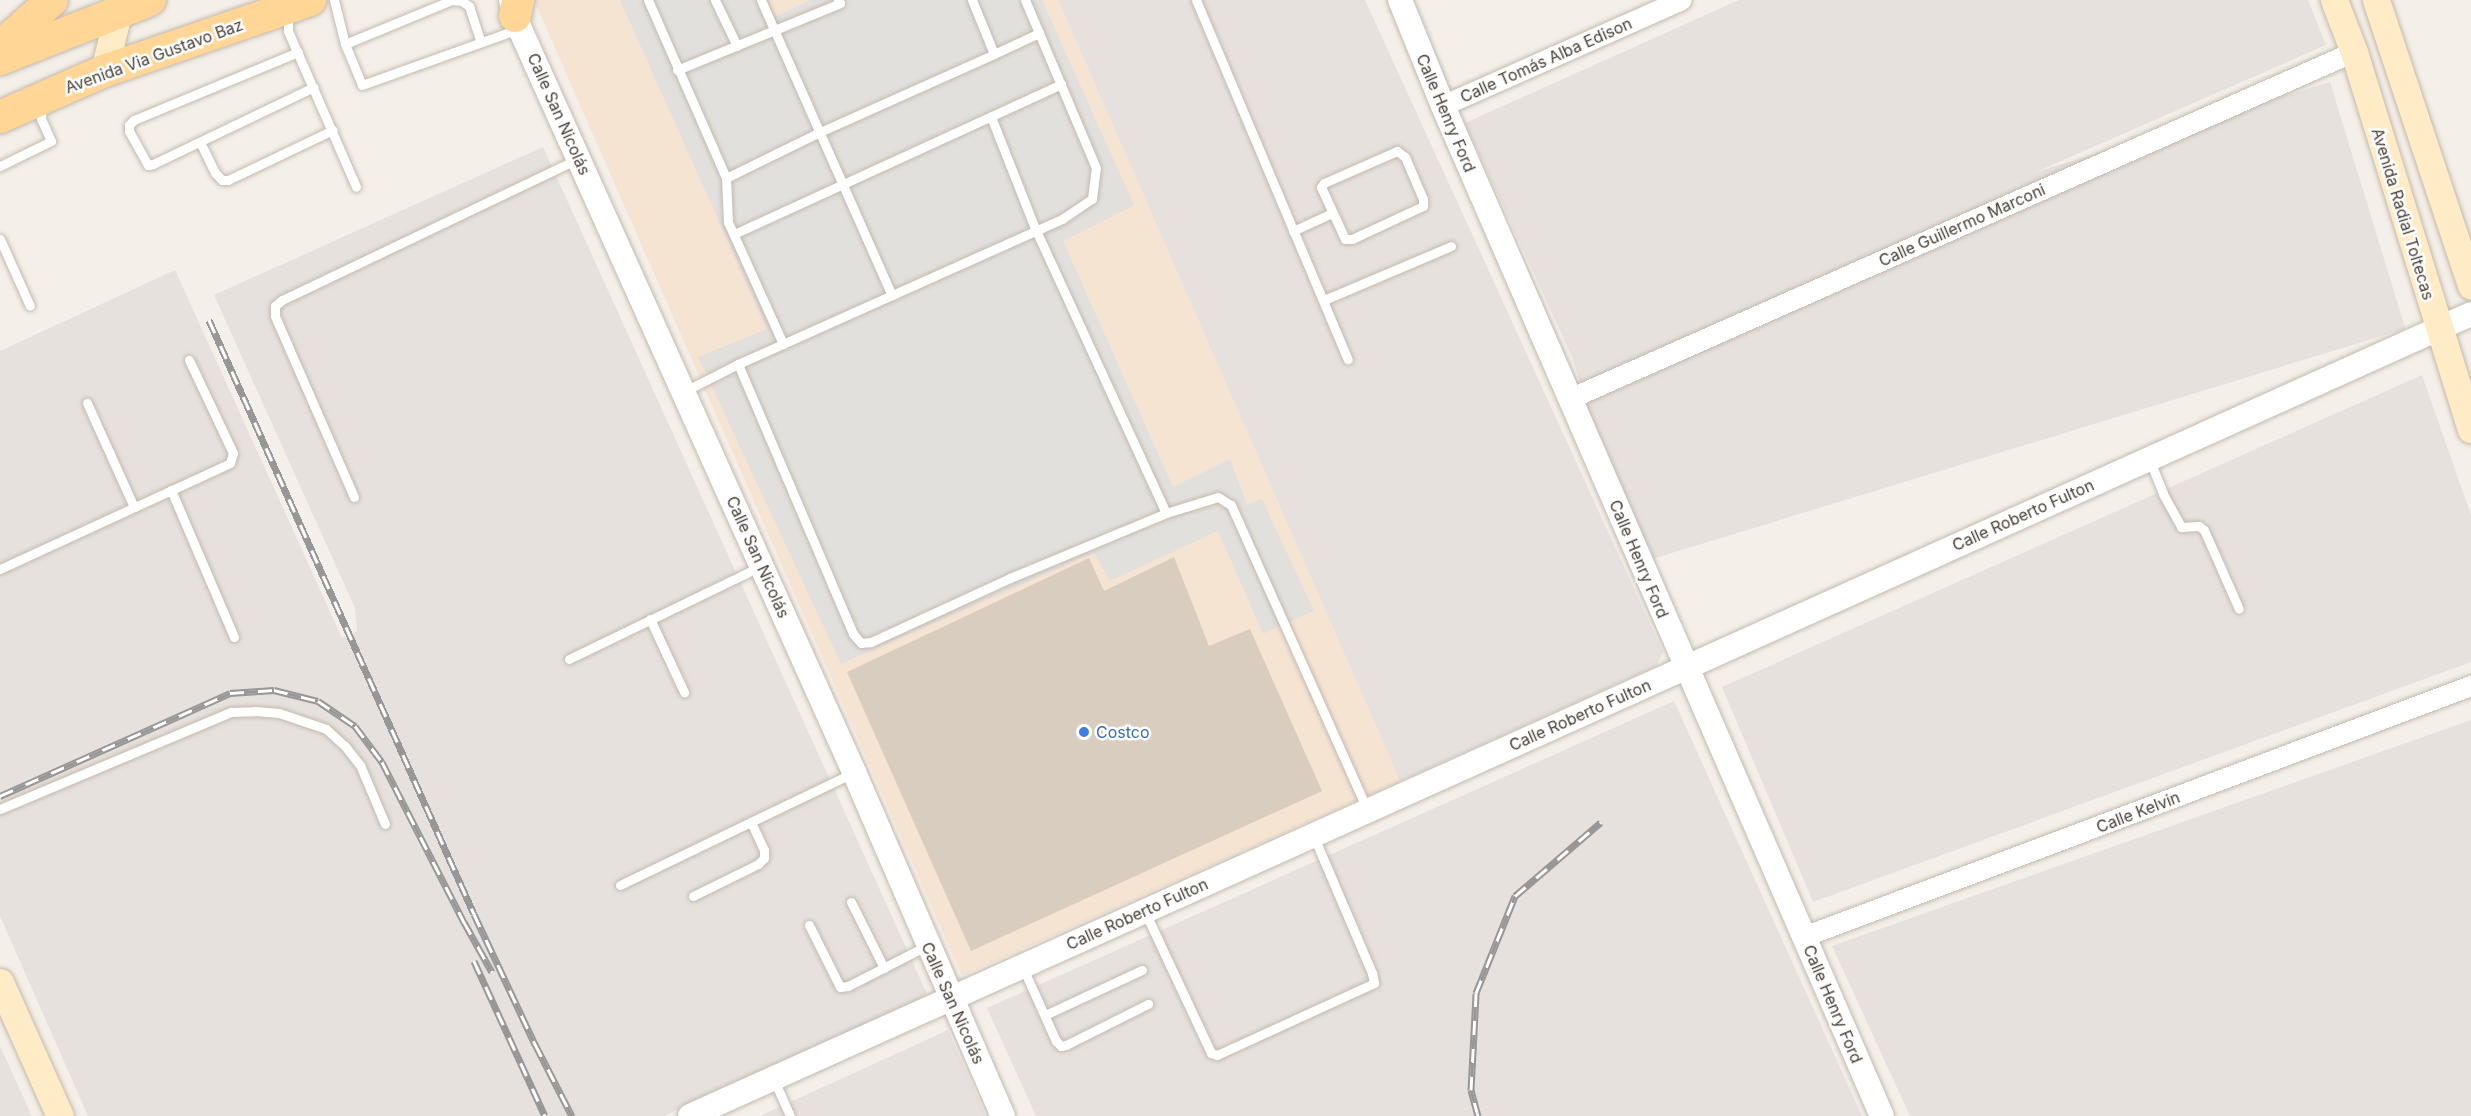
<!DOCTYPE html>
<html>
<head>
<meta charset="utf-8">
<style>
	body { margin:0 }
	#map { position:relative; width:2471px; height:1116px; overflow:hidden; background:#f4efe8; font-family:Inter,sans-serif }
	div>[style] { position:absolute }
	.commercial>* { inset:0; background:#f6e4d3 }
	.industrial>* { inset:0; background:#e7e1dd; transform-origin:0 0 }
	.parking>* { inset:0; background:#e2e0dd }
	.building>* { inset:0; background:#d9cdc0 }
	.roads { filter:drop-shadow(0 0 2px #c3b9ad) drop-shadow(0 0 2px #c3b9ad) }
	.service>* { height:9px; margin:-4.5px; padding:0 4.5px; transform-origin:4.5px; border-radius:4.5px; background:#fff }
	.minor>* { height:20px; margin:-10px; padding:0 10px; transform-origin:10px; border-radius:10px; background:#fff }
	.tertiary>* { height:24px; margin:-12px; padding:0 12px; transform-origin:12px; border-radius:12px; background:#fff }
	.secondary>* { height:27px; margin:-13.5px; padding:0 13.5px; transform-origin:13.5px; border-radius:13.5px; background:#ffecc7 }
	.primary>* { height:32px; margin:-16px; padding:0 16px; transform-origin:16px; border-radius:16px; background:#ffd696 }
	.rail>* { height:7px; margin-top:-3.5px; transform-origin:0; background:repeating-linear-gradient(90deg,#fff 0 14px,#979797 0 28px); box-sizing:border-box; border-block:2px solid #979797 }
	.dots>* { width:16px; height:16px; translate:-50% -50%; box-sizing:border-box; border:3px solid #fff; border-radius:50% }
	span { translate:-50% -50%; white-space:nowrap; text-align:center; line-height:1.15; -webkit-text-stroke:5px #fff; paint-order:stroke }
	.street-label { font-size:16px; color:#483f36 }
	.shop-label { font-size:16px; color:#366cbe }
	.left { translate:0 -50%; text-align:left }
</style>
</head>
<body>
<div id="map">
	<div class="commercial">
		<i style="clip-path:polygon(534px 0,1058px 0,1400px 781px,962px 976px)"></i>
	</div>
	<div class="industrial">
		<i style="clip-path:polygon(1058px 0,1365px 0,1663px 652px,1656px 666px,1400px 781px)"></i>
		<i style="clip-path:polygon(1739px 0,2308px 0,2326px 45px,1579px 372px,1465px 123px)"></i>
		<i style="left:2330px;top:82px;width:258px;height:805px;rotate:73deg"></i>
		<i style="clip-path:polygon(543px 147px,928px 996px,664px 1116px,88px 1116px,0 916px,0 351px,175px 270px,342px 638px,357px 631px,355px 608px,214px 295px)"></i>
		<i style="clip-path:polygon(2422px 375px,2471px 515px,2471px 662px,1813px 902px,1722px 687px)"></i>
		<i style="clip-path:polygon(1674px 701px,1862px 1116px,1036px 1116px,987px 1008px)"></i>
		<i style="clip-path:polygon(2471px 720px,2471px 1116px,1910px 1116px,1832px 946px)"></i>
		<i style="clip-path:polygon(948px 1030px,986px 1116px,760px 1116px)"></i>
		<i style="clip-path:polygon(0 1046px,32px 1116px,0 1116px)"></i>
	</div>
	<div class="parking">
		<i style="clip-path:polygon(620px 0,768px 0,775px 17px,810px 0,1042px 0,1134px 205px,1063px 241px,1173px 487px,1230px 459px,1247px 504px,1262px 499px,1314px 611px,1263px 634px,1218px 531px,1110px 581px,1094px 553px,841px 664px,698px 357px,767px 329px)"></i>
	</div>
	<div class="building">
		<i style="clip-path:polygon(1174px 557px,1209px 646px,1250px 629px,1322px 791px,971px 951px,847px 672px,1089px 558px,1104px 591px)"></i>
	</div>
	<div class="roads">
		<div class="service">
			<i style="left:334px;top:0;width:45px;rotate:76deg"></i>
			<i style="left:345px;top:44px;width:44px;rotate:67.5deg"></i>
			<i style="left:362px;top:85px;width:166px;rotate:-19.7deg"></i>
			<i style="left:648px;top:0;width:194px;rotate:66.3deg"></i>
			<i style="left:726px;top:178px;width:44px;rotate:87.4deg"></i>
			<i style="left:728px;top:222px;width:134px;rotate:65.7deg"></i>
			<i style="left:715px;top:0;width:51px;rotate:64.4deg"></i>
			<i style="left:761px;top:0;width:323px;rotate:66.1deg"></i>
			<i style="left:972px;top:0;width:58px;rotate:67.8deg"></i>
			<i style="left:994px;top:54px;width:50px;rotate:-25deg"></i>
			<i style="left:1196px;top:0;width:390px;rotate:67.1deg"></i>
			<i style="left:288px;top:13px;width:18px;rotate:90deg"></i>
			<i style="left:288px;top:31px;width:170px;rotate:66.4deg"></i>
			<i style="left:345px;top:44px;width:116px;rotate:-22.4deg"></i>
			<i style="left:452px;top:0;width:10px;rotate:6deg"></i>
			<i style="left:462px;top:1px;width:9px;rotate:36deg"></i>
			<i style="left:469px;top:6px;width:38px;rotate:72deg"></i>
			<i style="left:298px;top:52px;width:178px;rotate:157.5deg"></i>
			<i style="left:134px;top:120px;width:7px;rotate:135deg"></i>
			<i style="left:129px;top:125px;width:6px;rotate:90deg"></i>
			<i style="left:129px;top:131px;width:39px;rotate:61deg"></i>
			<i style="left:148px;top:165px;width:5px;rotate:-11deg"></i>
			<i style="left:153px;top:164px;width:178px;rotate:-25.6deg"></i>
			<i style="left:677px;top:70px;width:176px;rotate:-22.3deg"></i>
			<i style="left:840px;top:3px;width:4px;rotate:-124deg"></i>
			<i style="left:200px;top:142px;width:34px;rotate:64deg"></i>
			<i style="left:215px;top:173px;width:10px;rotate:45deg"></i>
			<i style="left:222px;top:180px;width:6px"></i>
			<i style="left:228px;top:180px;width:116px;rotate:-25.5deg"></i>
			<i style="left:1397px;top:151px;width:10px;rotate:37deg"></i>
			<i style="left:1405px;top:157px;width:46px;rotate:66.8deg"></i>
			<i style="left:1423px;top:199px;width:7px;rotate:90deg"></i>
			<i style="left:1423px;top:206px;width:78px;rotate:155.1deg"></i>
			<i style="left:1352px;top:239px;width:7px;rotate:180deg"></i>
			<i style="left:1345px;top:239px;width:57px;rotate:-114.8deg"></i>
			<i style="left:1321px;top:187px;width:5px;rotate:-53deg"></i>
			<i style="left:1324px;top:183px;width:80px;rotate:-23.7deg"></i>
			<i style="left:0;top:166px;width:57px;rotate:-26.1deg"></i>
			<i style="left:51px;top:141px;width:24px;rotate:-114deg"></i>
			<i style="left:41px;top:119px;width:13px;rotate:-86deg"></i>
			<i style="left:726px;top:178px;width:105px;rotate:-26.1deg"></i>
			<i style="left:820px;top:132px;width:191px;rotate:-24.1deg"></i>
			<i style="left:1293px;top:231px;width:43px;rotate:-24.8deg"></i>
			<i style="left:734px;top:234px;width:360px;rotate:-24.6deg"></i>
			<i style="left:0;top:239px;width:73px;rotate:65.9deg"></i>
			<i style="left:1324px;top:300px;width:138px;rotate:-23deg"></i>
			<i style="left:738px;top:364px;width:293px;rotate:66.9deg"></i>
			<i style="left:853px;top:634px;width:12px;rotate:48deg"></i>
			<i style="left:861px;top:643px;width:10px;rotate:-6deg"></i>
			<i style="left:871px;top:642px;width:153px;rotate:-24.7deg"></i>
			<i style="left:1010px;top:578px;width:169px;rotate:-22.6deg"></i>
			<i style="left:1166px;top:513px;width:311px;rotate:-114.7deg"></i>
			<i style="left:1036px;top:231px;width:123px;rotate:-111.5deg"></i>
			<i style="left:685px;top:391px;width:59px;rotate:-27deg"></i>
			<i style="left:738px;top:364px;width:355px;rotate:-24.1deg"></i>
			<i style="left:1062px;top:219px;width:36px;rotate:-34deg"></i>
			<i style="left:1092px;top:199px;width:31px;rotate:-83deg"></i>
			<i style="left:1096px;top:168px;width:182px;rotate:-112.9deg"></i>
			<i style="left:87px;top:403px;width:114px;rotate:65.7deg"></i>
			<i style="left:2150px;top:461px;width:35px;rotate:68deg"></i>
			<i style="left:2163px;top:494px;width:38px;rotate:61deg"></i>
			<i style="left:2181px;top:527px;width:18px;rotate:-3deg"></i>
			<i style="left:2199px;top:526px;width:6px;rotate:39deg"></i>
			<i style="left:2204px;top:530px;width:86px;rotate:66.1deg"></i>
			<i style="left:171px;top:490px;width:160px;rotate:66.8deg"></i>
			<i style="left:354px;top:497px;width:197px;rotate:-113.6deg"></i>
			<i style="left:275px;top:316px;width:10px;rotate:-90deg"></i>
			<i style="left:275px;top:306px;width:9px;rotate:-41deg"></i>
			<i style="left:282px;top:300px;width:327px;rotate:-25.5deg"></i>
			<i style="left:1166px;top:513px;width:54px;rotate:-17.1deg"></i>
			<i style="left:1218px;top:497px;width:15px;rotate:32deg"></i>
			<i style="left:1231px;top:505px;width:333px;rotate:65.9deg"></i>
			<i style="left:0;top:569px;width:253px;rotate:-24.7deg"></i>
			<i style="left:230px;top:463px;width:10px;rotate:-73deg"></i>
			<i style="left:233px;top:453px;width:103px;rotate:-115.3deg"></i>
			<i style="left:650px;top:619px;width:81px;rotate:65deg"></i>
			<i style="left:569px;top:659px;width:213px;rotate:-25.8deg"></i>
			<i style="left:0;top:809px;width:251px;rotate:-22.8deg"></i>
			<i style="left:231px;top:712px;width:24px;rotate:-2deg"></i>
			<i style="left:255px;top:711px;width:24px;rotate:5deg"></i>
			<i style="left:279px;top:713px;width:50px;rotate:18.8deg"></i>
			<i style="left:326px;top:729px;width:25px;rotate:42deg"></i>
			<i style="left:345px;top:746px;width:24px;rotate:52deg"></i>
			<i style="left:360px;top:765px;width:64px;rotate:67deg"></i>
			<i style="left:620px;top:885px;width:259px;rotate:-25.7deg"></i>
			<i style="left:693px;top:896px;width:72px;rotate:-26.2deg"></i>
			<i style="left:758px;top:864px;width:8px;rotate:-45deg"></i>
			<i style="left:764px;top:858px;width:8px;rotate:-90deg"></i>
			<i style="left:764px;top:850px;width:31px;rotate:-115deg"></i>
			<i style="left:851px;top:902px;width:74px;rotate:63.4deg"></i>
			<i style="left:1145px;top:912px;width:156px;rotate:64.9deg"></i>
			<i style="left:1211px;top:1053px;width:6px;rotate:18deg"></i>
			<i style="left:1217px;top:1055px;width:173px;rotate:-24.6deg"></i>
			<i style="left:1374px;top:983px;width:10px;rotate:-101deg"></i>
			<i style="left:1372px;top:973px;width:148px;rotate:-113.1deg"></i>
			<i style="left:809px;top:925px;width:69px;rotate:63.4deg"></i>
			<i style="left:840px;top:987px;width:8px;rotate:-7deg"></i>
			<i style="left:848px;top:986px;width:90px;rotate:-27.1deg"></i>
			<i style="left:1023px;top:968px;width:80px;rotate:65.7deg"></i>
			<i style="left:1056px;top:1041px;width:7px;rotate:45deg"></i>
			<i style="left:1061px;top:1046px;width:5px;rotate:-11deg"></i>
			<i style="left:1066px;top:1045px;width:92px;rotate:-26.6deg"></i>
			<i style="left:1045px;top:1015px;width:107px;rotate:-24.9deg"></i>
			<i style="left:774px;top:1080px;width:39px;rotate:66deg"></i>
		</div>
		<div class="minor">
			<i style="left:1443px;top:106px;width:261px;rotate:-23.9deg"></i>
			<i style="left:1570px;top:399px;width:857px;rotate:-23.87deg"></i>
			<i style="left:1804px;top:937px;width:713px;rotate:-20.62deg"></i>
		</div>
		<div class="tertiary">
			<i style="left:511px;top:0;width:30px;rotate:73deg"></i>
			<i style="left:520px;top:29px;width:815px;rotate:65.79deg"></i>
			<i style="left:854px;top:772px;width:375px;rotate:66.6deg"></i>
			<i style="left:1400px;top:0;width:114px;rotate:67.9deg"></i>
			<i style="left:1443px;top:106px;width:1101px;rotate:66.51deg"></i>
			<i style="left:690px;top:1116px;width:1953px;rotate:-24.24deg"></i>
		</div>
		<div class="secondary">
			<i style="left:2334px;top:0;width:56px;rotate:69deg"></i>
			<i style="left:2354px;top:52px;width:395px;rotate:72.8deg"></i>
			<i style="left:2376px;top:0;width:301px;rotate:71.6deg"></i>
			<i style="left:104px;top:71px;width:73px;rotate:-76.5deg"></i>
			<i style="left:0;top:982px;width:147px;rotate:65.9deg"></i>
		</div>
		<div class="primary">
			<i style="left:515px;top:16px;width:16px;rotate:-79deg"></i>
			<i style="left:0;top:47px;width:70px;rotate:-42.1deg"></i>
			<i style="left:0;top:59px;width:161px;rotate:-21.5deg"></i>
			<i style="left:0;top:117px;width:114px;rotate:-23.9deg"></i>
			<i style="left:104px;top:71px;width:218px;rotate:-19deg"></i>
		</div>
	</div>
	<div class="rail">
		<i style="left:209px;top:320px;width:650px;rotate:65.96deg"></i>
		<i style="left:474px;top:914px;width:144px;rotate:64.9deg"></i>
		<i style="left:535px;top:1044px;width:81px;rotate:62.8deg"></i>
		<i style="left:0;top:796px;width:252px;rotate:-24.1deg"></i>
		<i style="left:230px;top:693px;width:44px;rotate:-3.9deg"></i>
		<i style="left:274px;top:690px;width:45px;rotate:14deg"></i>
		<i style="left:318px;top:701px;width:45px;rotate:34deg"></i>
		<i style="left:355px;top:726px;width:45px;rotate:53.1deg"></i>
		<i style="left:382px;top:762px;width:180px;rotate:62.9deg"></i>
		<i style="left:464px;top:922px;width:57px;rotate:60.8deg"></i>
		<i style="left:474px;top:961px;width:170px;rotate:65.4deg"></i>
		<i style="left:1478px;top:1116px;width:27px;rotate:-105deg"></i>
		<i style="left:1471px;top:1090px;width:97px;rotate:-87deg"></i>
		<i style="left:1476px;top:993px;width:105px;rotate:-68.1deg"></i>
		<i style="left:1515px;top:896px;width:113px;rotate:-40.7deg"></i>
	</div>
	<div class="dots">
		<i style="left:1084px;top:732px;background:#3f7fe0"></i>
	</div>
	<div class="street-label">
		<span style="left:154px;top:56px;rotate:-20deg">Avenida Via Gustavo Baz</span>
		<span style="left:1546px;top:60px;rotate:-24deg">Calle Tomás Alba Edison</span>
		<span style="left:1446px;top:113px;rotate:67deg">Calle Henry Ford</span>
		<span style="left:559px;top:114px;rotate:66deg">Calle San Nicolás</span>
		<span style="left:2403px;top:214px;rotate:73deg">Avenida Radial Toltecas</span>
		<span style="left:1962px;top:225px;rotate:-24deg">Calle Guillermo Marconi</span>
		<span style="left:2023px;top:515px;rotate:-24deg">Calle Roberto Fulton</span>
		<span style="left:758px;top:557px;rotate:66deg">Calle San Nicolás</span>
		<span style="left:1639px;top:559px;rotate:67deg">Calle Henry Ford</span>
		<span style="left:1580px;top:715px;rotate:-24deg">Calle Roberto Fulton</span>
		<span style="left:2138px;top:812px;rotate:-21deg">Calle Kelvin</span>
		<span style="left:1137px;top:914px;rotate:-24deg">Calle Roberto Fulton</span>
		<span style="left:953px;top:1003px;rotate:66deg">Calle San Nicolás</span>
		<span style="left:1833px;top:1004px;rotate:67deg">Calle Henry Ford</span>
	</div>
	<div class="shop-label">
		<span class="left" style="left:1096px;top:732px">Costco</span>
	</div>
</div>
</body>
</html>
